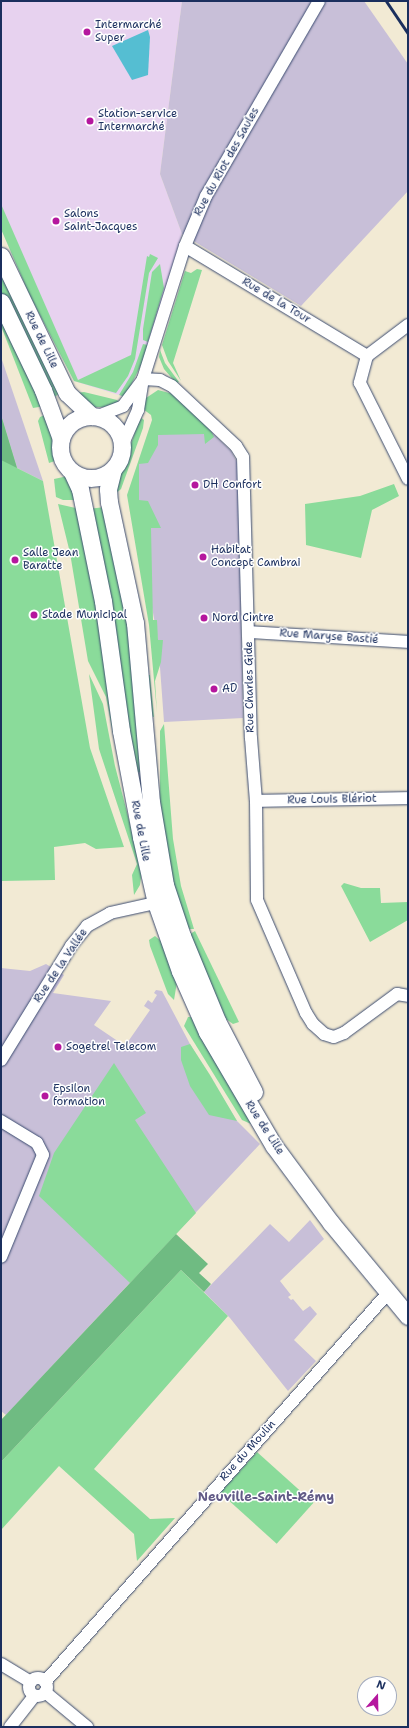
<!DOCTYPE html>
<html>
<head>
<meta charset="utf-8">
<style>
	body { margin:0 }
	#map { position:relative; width:409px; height:1728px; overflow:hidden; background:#f2ead4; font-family:"Shantell Sans",sans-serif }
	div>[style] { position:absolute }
	.built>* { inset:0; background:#e7d2ef }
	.industrial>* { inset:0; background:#c8bfd8 }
	.green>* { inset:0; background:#8adb9a; transform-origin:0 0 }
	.forest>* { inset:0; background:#6fbb82 }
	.water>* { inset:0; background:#55bed2 }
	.roads { filter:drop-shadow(0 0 1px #3b4b70) drop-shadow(0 0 1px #3b4b70) }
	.minor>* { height:12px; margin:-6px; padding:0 6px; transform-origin:6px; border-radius:6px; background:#fff }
	.minor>.ring { margin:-6px; padding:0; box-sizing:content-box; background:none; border:12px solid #fff; border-radius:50% }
	.secondary>* { height:17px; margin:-8.5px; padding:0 8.5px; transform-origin:8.5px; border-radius:8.5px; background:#fff }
	.secondary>.ring { margin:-8.5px; padding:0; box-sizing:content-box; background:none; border:17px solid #fff; border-radius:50% }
	.rail>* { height:3px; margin:-1.5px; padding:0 1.5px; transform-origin:1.5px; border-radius:1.5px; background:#1b2f5e }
	.dots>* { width:11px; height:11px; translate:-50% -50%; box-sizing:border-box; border:2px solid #fff; border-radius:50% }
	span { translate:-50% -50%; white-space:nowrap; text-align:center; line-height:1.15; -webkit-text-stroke:3px #fff; paint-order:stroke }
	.poi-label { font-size:11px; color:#1b2f5e }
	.left { translate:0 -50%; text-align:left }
	.street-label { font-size:11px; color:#1b2f5e }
	.quarter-label { font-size:13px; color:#625b87; font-weight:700 }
	.frame { position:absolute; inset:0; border:2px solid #1b2f5e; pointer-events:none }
	.north { position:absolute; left:357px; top:1676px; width:40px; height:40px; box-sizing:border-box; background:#fff; border:1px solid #a4acbf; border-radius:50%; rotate:20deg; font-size:11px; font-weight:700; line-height:16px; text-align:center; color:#1b2f5e }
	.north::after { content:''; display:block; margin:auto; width:14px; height:18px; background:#b5179e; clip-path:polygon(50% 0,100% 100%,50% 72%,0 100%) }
</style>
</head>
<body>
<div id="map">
	<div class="built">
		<i style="clip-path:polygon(1px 1px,182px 1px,160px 174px,182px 234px,143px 361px,125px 397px,74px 381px,29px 294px,1px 229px)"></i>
	</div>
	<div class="industrial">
		<i style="clip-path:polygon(182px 1px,364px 1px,408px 64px,408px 191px,301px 306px,182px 234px,160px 174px)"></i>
		<i style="clip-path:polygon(1px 357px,43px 481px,17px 468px,1px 415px)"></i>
		<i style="clip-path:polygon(171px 394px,231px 451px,238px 464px,243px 718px,164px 722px,158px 640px,131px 493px,139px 464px)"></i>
		<i style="clip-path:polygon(46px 964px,64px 975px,53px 993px,111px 1001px,94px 1025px,125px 1046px,150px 1010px,144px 1006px,148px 1000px,152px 1003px,157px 995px,154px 993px,156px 990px,162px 991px,190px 1044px,237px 1121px,260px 1144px,6px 1415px,1px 1411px,1px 968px,30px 971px)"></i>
		<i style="clip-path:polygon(310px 1220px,324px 1239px,280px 1281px,291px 1295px,288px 1297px,291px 1300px,293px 1299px,303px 1311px,310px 1306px,317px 1314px,294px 1340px,316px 1361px,288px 1391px,230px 1318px,204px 1292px,270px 1224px,289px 1242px)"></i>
	</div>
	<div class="green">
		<i style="clip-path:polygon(1px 204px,78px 380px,131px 355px,147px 256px,149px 257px,150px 254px,158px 258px,149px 273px,135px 359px,128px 376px,116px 393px,74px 381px,29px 294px,1px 229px)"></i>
		<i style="clip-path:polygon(160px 264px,164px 288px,148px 342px,143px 340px,143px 329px,152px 272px)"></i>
		<i style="clip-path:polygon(1px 265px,61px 392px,51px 400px,1px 293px)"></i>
		<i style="clip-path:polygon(197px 269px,202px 270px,173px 363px,181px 381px,168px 361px,162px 345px,185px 271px,191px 273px)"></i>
		<i style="clip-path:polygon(1px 310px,45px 406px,33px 408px,1px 326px)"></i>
		<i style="clip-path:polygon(143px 344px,148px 345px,143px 361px,125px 397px,119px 395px,133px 372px)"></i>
		<i style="clip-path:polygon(160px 350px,165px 363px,179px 382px,176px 383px,164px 369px,159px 357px)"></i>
		<i style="clip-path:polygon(158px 390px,173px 394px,211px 430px,214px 437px,205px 444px,204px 434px,158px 435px,158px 445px,148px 463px,139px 464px,139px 500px,148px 501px,161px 528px,151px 528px,153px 620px,157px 620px,158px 640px,163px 640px,161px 662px,155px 681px,157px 713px,149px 625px,127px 495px,152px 420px,151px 415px,143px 409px,146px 398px)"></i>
		<i style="clip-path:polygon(84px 392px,117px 400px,119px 402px,104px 407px,94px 407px,77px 393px)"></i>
		<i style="clip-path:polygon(47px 414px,54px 438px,52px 450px,55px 461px,49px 463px,38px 421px,40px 417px)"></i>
		<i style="clip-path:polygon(1px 415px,17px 468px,43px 481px,90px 748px,124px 847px,96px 849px,85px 843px,54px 847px,55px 880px,1px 881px)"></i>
		<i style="clip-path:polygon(140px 417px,144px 420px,143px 428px,121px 489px,114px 495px)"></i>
		<i style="clip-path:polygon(68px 476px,76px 500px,63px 500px,56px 497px,54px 479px)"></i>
		<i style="clip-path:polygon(394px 484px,399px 496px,372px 510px,361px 558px,306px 545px,305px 504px,360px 496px)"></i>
		<i style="clip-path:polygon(58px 504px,80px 509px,89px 552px,114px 739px,106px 697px,88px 661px,70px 553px)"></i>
		<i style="clip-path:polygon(105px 507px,124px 579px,141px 772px,133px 773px,88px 509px)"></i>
		<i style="clip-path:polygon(89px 674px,103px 704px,115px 766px,142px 870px,140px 885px,134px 895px,132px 875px,137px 864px,99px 749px)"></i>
		<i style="clip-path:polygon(148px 675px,150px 675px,154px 717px,150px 716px)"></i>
		<i style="clip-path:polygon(164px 724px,173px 839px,181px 886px,194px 929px,188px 929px,176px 896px,166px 844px,160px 800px,160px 731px)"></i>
		<i style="clip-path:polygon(344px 883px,361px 888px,380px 888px,381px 903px,408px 902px,408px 920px,370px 942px,341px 886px)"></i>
		<i style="clip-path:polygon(195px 931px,239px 1022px,233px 1024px,226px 1019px,190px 934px)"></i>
		<i style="clip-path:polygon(155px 936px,161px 941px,177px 982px,174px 1000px,168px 994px,150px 946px,149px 940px)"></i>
		<i style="clip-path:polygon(188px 1017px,192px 1017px,251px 1124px,242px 1120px,184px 1026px)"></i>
		<i style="clip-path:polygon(190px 1044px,210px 1075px,237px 1121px,209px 1115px,190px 1086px,181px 1060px,181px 1047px)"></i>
		<i style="clip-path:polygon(114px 1063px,146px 1113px,135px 1120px,196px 1213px,130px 1283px,39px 1196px,54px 1153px)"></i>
		<i style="clip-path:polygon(181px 1270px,228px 1316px,94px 1469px,150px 1519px,175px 1518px,137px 1561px,134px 1534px,59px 1466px,1px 1530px,1px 1462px)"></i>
		<i style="left:257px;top:1452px;width:76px;height:55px;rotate:42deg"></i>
	</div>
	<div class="forest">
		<i style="clip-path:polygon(1px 415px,17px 468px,1px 460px)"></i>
		<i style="clip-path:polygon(176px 1234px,208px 1264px,199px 1273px,211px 1284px,204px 1292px,181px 1270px,1px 1462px,1px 1420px)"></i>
	</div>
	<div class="water">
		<i style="clip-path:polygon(148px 30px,150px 37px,148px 75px,132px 80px,112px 46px)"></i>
	</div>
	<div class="roads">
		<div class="minor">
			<i style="left:185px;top:246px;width:213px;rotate:31.1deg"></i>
			<i style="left:408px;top:325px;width:51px;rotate:142.9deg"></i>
			<i style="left:367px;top:356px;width:28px;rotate:105deg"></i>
			<i style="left:360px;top:383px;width:107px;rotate:63.4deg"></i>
			<i style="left:143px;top:379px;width:17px;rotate:3deg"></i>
			<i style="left:160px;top:380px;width:13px;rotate:27deg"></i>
			<i style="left:172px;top:386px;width:88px;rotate:43.2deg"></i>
			<i style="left:236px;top:446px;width:13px;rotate:58deg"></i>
			<i style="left:243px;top:457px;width:281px;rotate:88.4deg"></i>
			<i style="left:251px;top:738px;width:63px;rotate:85.5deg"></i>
			<i style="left:256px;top:801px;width:99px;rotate:89.4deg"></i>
			<i style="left:257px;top:900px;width:123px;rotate:66.6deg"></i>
			<i style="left:306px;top:1013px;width:13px;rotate:58deg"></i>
			<i style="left:313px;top:1024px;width:15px;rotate:42deg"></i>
			<i style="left:324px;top:1034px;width:10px;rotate:17deg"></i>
			<i style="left:334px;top:1037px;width:11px;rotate:-22deg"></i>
			<i style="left:344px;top:1033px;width:66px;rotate:-36.3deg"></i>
			<i style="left:397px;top:994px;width:11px;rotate:10deg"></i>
			<i style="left:95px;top:417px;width:30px;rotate:-21deg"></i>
			<i style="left:123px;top:406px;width:34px;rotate:-53deg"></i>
			<i style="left:143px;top:379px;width:139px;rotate:-72.5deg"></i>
			<i style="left:185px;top:246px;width:54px;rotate:-67.2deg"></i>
			<i style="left:206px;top:196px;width:225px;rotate:-59.9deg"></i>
			<i style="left:121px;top:448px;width:42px;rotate:-65.9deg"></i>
			<i style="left:138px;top:410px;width:30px;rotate:-81deg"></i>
			<i style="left:249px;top:632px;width:159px;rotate:3.6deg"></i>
			<i style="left:256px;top:801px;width:152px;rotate:-1.1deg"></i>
			<i style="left:1px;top:1060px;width:134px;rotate:-58.4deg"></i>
			<i style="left:71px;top:946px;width:26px;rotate:-51deg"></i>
			<i style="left:87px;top:926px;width:26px;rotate:-29deg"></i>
			<i style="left:110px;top:913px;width:55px;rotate:-12.5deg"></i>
			<i style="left:1px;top:1121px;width:42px;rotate:31.4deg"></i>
			<i style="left:37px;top:1143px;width:13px;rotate:63deg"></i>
			<i style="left:43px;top:1155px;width:110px;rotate:112.4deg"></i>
			<i style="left:1px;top:1664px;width:35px;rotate:31deg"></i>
			<i class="ring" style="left:29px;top:1678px;width:6px;height:6px"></i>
			<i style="left:45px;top:1682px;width:519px;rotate:-48.6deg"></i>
			<i style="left:45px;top:1692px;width:55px;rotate:39.8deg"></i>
			<i style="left:10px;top:1727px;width:39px;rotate:-52deg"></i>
		</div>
		<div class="secondary">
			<i style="left:1px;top:256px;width:152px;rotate:64.3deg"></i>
			<i style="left:67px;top:393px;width:34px;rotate:43deg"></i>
			<i style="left:1px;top:302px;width:98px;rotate:64.5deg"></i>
			<i style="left:43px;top:390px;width:52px;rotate:69.8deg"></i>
			<i class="ring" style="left:60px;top:416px;width:45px;height:45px"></i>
			<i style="left:113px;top:469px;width:21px;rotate:104deg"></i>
			<i style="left:108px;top:489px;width:13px;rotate:86deg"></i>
			<i style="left:109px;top:502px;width:124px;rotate:77.9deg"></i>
			<i style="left:135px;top:623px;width:180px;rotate:84.9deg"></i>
			<i style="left:151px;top:802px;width:84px;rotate:80.4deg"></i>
			<i style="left:165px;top:885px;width:54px;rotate:71.6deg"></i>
			<i style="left:182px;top:936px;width:92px;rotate:67.6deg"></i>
			<i style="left:217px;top:1021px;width:80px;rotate:62.5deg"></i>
			<i style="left:72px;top:472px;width:19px;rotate:65deg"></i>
			<i style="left:80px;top:489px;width:114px;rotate:78.4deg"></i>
			<i style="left:103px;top:601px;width:131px;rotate:82.1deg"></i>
			<i style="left:121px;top:731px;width:108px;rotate:79.3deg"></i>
			<i style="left:141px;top:837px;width:68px;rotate:77.2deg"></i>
			<i style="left:156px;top:903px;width:72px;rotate:70.6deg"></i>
			<i style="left:180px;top:971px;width:67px;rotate:66.1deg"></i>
			<i style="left:207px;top:1032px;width:132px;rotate:59.6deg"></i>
			<i style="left:274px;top:1146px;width:96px;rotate:53.5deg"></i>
			<i style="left:331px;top:1223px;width:121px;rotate:50.4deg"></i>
		</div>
	</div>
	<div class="rail">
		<i style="left:386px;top:1px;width:40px;rotate:56deg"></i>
	</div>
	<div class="dots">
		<i style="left:87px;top:32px;background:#b5179e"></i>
		<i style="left:90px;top:121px;background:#b5179e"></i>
		<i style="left:56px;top:221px;background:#b5179e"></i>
		<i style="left:195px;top:485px;background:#b5179e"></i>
		<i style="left:203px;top:557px;background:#b5179e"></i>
		<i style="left:15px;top:560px;background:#b5179e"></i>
		<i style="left:34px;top:615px;background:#b5179e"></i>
		<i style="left:204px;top:618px;background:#b5179e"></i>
		<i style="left:214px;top:689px;background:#b5179e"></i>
		<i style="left:58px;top:1047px;background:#b5179e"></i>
		<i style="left:45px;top:1096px;background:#b5179e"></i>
	</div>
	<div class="poi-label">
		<span class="left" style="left:95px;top:32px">Intermarché<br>Super</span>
		<span class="left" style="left:98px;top:121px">Station-service<br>Intermarché</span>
		<span class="left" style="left:64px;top:221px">Salons<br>Saint-Jacques</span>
		<span class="left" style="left:203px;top:485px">DH Confort</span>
		<span class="left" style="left:211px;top:557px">Habitat<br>Concept Cambrai</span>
		<span class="left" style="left:23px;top:560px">Salle Jean<br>Baratte</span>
		<span class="left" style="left:42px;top:615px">Stade Municipal</span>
		<span class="left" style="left:212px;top:618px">Nord Cintre</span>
		<span class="left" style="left:222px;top:689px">AD</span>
		<span class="left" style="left:66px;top:1047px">Sogetrel Telecom</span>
		<span class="left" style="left:53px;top:1096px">Epsilon<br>formation</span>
	</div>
	<div class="street-label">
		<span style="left:227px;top:162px;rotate:-61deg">Rue du Riot des Saules</span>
		<span style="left:276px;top:301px;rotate:31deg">Rue de la Tour</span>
		<span style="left:41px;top:340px;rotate:64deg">Rue de Lille</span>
		<span style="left:329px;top:637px;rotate:4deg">Rue Maryse Bastié</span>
		<span style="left:250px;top:687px;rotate:-91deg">Rue Charles Gide</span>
		<span style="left:332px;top:800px;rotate:-1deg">Rue Louis Blériot</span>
		<span style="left:140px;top:831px;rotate:79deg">Rue de Lille</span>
		<span style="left:61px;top:966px;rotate:-56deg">Rue de la Vallée</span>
		<span style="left:264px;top:1128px;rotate:57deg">Rue de Lille</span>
		<span style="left:248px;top:1451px;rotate:-48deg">Rue du Moulin</span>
	</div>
	<div class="quarter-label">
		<span style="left:266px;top:1497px">Neuville-Saint-Rémy</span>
	</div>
	<div class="frame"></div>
	<div class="north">N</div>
</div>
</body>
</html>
